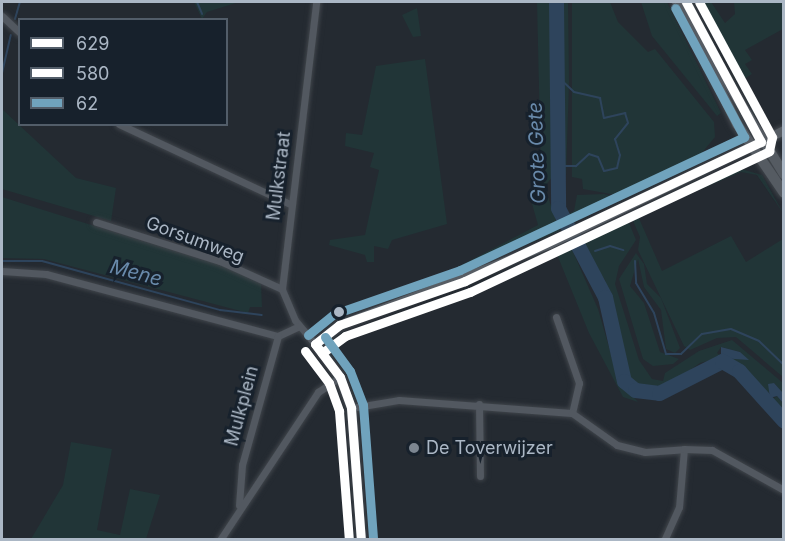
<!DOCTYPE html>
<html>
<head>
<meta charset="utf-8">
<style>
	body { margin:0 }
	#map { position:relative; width:785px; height:541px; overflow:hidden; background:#242a31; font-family:Inter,sans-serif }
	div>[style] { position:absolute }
	.green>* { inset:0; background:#213537 }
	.water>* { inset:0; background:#2e445c }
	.stream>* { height:2px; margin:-1px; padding:0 1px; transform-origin:1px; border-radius:1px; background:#2e445c }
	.river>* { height:15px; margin:-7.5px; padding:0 7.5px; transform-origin:7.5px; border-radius:7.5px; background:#2e445c }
	.roads { filter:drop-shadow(0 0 2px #40454b) drop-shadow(0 0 2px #40454b) }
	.street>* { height:7px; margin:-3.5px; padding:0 3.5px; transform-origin:3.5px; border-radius:3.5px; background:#525860 }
	.secondary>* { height:9px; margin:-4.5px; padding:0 4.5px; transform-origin:4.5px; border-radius:4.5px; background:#575d64 }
	.primary>* { height:10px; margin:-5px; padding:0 5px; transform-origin:5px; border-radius:5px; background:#555b62 }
	.bus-1>* { height:9px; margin:-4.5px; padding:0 4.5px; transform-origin:4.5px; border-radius:4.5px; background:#fff }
	.bus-2>* { height:9px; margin:-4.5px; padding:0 4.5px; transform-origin:4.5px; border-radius:4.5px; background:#fff }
	.bus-3>* { height:9px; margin:-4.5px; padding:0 4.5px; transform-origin:4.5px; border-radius:4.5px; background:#70a3bd }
	.dots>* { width:16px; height:16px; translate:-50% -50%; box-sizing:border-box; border:3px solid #17212c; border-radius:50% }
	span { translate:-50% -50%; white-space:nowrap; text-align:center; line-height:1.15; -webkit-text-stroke:6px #17212c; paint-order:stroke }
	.street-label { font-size:18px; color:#abb7c5 }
	.poi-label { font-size:18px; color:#abb7c5 }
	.left { translate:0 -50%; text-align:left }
	.water-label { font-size:20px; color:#698aab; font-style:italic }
	.frame { position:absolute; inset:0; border:3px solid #abb7c5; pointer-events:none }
	.legend { position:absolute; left:18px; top:18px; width:210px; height:108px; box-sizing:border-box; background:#17212c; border:2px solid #525d69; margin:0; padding:8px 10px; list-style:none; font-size:18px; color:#abb7c5 }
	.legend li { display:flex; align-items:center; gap:12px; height:30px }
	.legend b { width:30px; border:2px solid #525d69 }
</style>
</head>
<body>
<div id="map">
	<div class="green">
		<i style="clip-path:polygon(194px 2px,239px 2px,207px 12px,202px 19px)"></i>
		<i style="clip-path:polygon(537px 2px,551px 2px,554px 175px,544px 187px,543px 198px,548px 197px,560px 231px,454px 274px,452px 270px,538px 225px,529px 193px,541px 174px)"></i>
		<i style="clip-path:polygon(561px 2px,568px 2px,569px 82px,566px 175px,562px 175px)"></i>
		<i style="clip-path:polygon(572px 2px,610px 2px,618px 22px,648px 52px,655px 49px,714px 122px,715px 137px,691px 166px,627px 197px,583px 189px,582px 179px,572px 177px)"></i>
		<i style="clip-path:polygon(641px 2px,667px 2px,721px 113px,717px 116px,652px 36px)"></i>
		<i style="clip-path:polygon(697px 2px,711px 2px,725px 23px,735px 14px,734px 2px,783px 2px,783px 29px,745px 50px,752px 60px,745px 64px,752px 74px,741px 81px,766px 120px,754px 114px)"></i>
		<i style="clip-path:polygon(417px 8px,421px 36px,413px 37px,402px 15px)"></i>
		<i style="clip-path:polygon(425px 59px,447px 224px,392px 240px,388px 249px,374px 246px,374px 262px,367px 262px,365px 255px,329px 245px,330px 240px,365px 235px,379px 170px,370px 167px,374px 153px,345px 146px,346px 133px,362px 135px,376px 66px)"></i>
		<i style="clip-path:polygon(2px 109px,76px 178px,116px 188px,111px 221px,2px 189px)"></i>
		<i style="clip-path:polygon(741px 169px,762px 175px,783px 213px,757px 175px,741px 172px,638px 216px,662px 271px,731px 236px,746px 262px,783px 239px,783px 377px,736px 337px,717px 338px,690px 350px,684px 346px,638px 250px,640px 237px,631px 216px)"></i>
		<i style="clip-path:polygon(604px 194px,621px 199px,569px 223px,565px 216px,574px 211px,577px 195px)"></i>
		<i style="clip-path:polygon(2px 197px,222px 266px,261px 283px,262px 307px,250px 307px,248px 313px,44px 259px,2px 258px)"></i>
		<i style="clip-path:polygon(627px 218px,636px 240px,619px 266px,615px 284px,639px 360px,652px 379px,663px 381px,665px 373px,699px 351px,732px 340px,783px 383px,783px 393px,774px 383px,770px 393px,763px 390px,728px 359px,740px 352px,721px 347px,717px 353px,722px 357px,700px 363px,669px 385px,643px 389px,632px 383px,605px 280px,578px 241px)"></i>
		<i style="clip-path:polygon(570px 245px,598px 309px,618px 379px,638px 402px,623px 397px,589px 333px,556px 252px)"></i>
		<i style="clip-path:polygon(636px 253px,644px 264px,647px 284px,661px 298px,680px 348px,675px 353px,666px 349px,661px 310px,644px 287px,638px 259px,630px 286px,644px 303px,660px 352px,679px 359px,673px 364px,653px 366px,643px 359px,619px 279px)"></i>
		<i style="clip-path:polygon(777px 396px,783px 403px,783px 415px,770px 401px)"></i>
		<i style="clip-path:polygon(71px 442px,112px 449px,97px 530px,120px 535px,130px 489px,160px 495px,146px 539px,31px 539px,63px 485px)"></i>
	</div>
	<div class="water">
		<i style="clip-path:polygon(721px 347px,740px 352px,749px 360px,721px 358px)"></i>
		<i style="clip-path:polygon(774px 383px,783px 393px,783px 403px,777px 396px,770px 398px,768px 384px)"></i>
	</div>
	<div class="stream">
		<i style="left:197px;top:2px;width:13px;rotate:67deg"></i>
		<i style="left:15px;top:19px;width:18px;rotate:-74deg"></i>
		<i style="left:2px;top:73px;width:39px;rotate:-77deg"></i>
		<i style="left:557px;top:76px;width:23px;rotate:43deg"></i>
		<i style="left:574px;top:92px;width:27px;rotate:13deg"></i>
		<i style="left:600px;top:98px;width:20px;rotate:79deg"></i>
		<i style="left:604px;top:118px;width:22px;rotate:-13deg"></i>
		<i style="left:625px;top:113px;width:10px;rotate:73deg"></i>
		<i style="left:628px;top:123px;width:21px;rotate:129deg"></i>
		<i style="left:615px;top:139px;width:17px;rotate:73deg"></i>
		<i style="left:620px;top:155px;width:13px;rotate:103deg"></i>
		<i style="left:617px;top:168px;width:13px;rotate:167deg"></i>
		<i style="left:604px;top:171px;width:15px;rotate:-113deg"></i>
		<i style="left:598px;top:157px;width:9px;rotate:-162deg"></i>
		<i style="left:589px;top:154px;width:18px;rotate:137deg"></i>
		<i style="left:576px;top:166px;width:17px;rotate:180deg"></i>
		<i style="left:559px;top:222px;width:5px;rotate:-37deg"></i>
		<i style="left:595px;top:251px;width:16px;rotate:-18deg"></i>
		<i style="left:610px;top:246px;width:14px;rotate:17deg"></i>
		<i style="left:584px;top:258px;width:6px;rotate:-45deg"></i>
		<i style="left:2px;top:261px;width:40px"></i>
		<i style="left:42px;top:261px;width:185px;rotate:15.4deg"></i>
		<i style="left:220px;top:310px;width:42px;rotate:6.8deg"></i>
		<i style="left:635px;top:261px;width:22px;rotate:87deg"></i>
		<i style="left:636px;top:283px;width:35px;rotate:59deg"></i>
		<i style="left:654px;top:313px;width:43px;rotate:73.7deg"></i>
		<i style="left:666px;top:354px;width:15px"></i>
		<i style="left:681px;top:354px;width:29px;rotate:-44deg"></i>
		<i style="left:702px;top:334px;width:29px;rotate:-10deg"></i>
		<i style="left:731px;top:329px;width:30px;rotate:23deg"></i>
		<i style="left:759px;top:341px;width:35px;rotate:44deg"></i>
	</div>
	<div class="river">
		<i style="left:556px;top:2px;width:206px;rotate:89.4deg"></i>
		<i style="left:558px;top:208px;width:101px;rotate:62.2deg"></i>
		<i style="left:605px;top:297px;width:86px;rotate:77.3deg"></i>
		<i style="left:624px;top:381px;width:14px;rotate:39deg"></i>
		<i style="left:635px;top:390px;width:24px;rotate:7deg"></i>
		<i style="left:659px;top:393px;width:71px;rotate:-26.9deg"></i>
		<i style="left:722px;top:361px;width:20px;rotate:30deg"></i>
		<i style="left:739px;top:371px;width:67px;rotate:48deg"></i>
	</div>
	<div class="roads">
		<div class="street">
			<i style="left:2px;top:16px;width:25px;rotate:43deg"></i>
			<i style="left:119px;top:124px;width:189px;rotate:25.1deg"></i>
			<i style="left:96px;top:222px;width:130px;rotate:17.5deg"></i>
			<i style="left:220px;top:261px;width:68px;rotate:24.3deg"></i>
			<i style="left:2px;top:271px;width:44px;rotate:3.9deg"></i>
			<i style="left:46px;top:274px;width:240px;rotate:15deg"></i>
			<i style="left:556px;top:317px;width:70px;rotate:70.8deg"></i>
			<i style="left:579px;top:383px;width:31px;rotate:103deg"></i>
			<i style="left:278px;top:336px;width:23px;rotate:-25deg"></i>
			<i style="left:315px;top:344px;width:31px;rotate:-130deg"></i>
			<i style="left:295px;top:320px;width:34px;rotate:-113deg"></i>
			<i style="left:282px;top:289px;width:289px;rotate:-83.2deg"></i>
			<i style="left:479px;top:404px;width:72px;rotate:89.2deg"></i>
			<i style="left:351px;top:408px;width:49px;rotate:-9.5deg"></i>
			<i style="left:399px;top:400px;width:173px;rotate:4.3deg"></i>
			<i style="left:572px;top:413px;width:55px;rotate:35.4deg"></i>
			<i style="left:617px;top:445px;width:29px;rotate:14deg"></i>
			<i style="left:645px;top:452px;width:39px;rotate:-4deg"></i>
			<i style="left:684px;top:449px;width:58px;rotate:94.9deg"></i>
			<i style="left:679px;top:507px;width:36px;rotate:114deg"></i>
			<i style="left:684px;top:449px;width:28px;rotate:2deg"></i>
			<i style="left:712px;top:450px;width:82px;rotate:29.1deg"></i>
			<i style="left:239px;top:505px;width:40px;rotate:-85.7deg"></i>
			<i style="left:242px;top:465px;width:134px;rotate:-74.4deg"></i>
			<i style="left:220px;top:540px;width:178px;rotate:-56.5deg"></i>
			<i style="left:318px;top:392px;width:27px;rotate:-34deg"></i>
		</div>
		<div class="secondary">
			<i style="left:361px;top:540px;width:132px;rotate:-94.3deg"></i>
			<i style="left:351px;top:408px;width:33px;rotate:-110deg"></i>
			<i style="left:340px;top:377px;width:41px;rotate:-127.1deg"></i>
			<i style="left:315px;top:344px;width:31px;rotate:-38deg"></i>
			<i style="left:339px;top:325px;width:225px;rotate:-21.1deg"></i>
			<i style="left:549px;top:244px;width:261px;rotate:-25.9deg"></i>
		</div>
		<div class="primary">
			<i style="left:677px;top:2px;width:136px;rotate:63.8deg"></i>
			<i style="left:737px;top:124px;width:83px;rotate:55.7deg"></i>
			<i style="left:686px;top:2px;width:67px;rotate:64.2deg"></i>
			<i style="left:715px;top:62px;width:132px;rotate:58.4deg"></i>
		</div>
	</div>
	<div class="bus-1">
		<i style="left:315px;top:344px;width:31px;rotate:-38deg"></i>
		<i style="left:339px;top:325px;width:133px;rotate:-19.2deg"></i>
		<i style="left:465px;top:281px;width:327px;rotate:-25.2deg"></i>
		<i style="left:761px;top:142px;width:159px;rotate:-118.2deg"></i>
		<i style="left:315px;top:344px;width:41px;rotate:52.9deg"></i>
		<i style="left:340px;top:377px;width:33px;rotate:70deg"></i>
		<i style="left:351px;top:408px;width:132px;rotate:85.7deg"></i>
	</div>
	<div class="bus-2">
		<i style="left:305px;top:351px;width:40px;rotate:53deg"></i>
		<i style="left:329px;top:383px;width:30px;rotate:70deg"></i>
		<i style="left:339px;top:411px;width:129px;rotate:85.6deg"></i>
		<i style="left:322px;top:353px;width:29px;rotate:-36deg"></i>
		<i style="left:345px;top:336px;width:133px;rotate:-19.4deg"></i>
		<i style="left:470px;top:292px;width:331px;rotate:-25.2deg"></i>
		<i style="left:769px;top:151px;width:14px;rotate:-78deg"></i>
		<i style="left:772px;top:137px;width:153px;rotate:-118.4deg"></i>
	</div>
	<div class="bus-3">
		<i style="left:308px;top:335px;width:33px;rotate:-39deg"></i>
		<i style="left:334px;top:314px;width:133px;rotate:-19.2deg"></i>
		<i style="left:460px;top:270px;width:314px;rotate:-25.1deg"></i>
		<i style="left:744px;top:137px;width:146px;rotate:-118.1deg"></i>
		<i style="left:325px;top:337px;width:42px;rotate:53.7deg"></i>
		<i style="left:350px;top:371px;width:36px;rotate:69deg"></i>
		<i style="left:363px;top:405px;width:134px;rotate:85.7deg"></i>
	</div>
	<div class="dots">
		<i style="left:339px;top:312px;background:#abb7c5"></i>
		<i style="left:414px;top:448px;background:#7c8691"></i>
	</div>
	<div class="street-label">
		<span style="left:279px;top:176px;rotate:-83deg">Mulkstraat</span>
		<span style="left:195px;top:240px;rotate:20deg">Gorsumweg</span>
		<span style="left:242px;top:406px;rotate:-75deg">Mulkplein</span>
	</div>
	<div class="poi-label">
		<span class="left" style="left:426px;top:448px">De Toverwijzer</span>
	</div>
	<div class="water-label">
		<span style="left:537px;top:153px;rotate:-92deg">Grote Gete</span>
		<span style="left:136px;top:273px;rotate:15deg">Mene</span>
	</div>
	<div class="frame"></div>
	<ul class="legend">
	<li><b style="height:8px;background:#fff"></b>629</li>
	<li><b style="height:8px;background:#fff"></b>580</li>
	<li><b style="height:8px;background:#70a3bd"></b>62</li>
	</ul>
</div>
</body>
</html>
